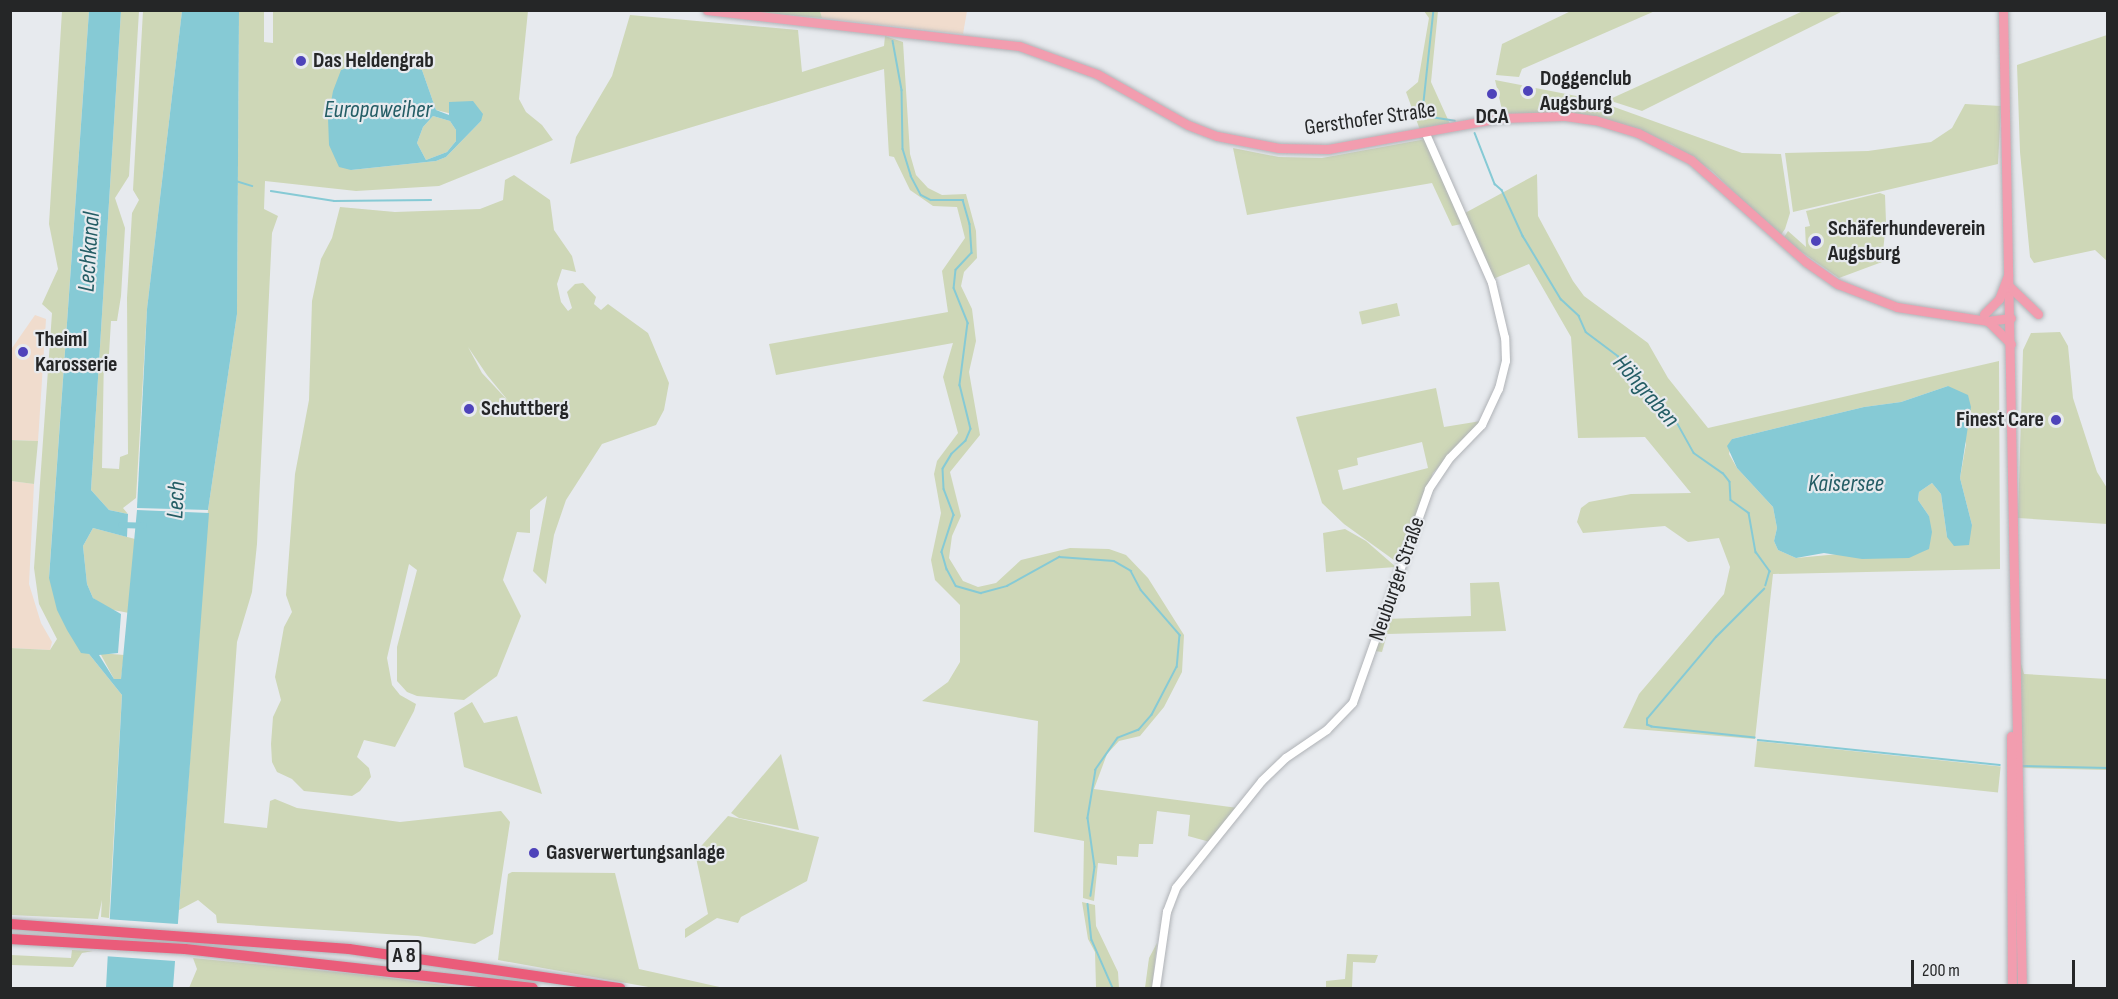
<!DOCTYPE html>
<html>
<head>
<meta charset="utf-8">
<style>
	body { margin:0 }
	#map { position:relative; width:2118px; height:999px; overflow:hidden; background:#e7eaee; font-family:"Sofia Sans Condensed",sans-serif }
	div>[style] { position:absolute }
	.commercial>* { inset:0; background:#f0dccd }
	.green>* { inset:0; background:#ced7b7; transform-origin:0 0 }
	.water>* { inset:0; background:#86cad5 }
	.pier>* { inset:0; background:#e7eaee; transform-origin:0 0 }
	.stream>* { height:1.5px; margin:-0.75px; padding:0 0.75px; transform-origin:0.75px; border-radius:0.75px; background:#86cad5 }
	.canal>* { height:6px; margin:-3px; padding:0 3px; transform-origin:3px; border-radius:3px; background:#86cad5 }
	.roads { filter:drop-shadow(0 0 2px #b0b3b7) drop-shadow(0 0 2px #b0b3b7) }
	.minor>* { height:8px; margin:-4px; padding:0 4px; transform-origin:4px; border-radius:4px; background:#fff }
	.major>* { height:9px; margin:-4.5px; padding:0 4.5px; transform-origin:4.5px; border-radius:4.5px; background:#f29daf }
	.highway>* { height:10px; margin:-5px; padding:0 5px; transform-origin:5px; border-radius:5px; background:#ea5c7a }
	.dots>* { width:16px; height:16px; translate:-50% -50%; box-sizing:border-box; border:3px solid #e7eaee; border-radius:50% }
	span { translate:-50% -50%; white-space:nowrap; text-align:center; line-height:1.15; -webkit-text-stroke:4.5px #e7eaee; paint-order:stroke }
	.shield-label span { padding:2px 4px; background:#e7eaee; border:2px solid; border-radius:4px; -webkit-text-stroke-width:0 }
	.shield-label { font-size:21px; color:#252627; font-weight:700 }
	.poi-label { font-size:22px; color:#252627; font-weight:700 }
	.left { translate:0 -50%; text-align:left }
	.right { translate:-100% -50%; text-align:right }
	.street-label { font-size:22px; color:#252627 }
	.water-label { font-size:24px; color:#245d65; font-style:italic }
	.frame { position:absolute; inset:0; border:12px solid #252627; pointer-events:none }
	.scale { position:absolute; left:1911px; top:960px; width:164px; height:27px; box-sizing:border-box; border:3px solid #252627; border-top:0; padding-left:8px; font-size:18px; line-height:21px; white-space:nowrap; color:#252627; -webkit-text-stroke:4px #e7eaee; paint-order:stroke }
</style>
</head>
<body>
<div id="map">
	<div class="commercial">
		<i style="clip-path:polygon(820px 11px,967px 11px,963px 34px,822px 18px)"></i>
		<i style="clip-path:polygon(35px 315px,46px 319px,38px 441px,11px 440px,10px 351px)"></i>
		<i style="clip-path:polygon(11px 481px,34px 484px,29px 584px,41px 623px,52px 642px,50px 650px,11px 648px)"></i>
	</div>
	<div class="green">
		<i style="clip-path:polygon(1573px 10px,1655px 11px,1522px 69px,1519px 77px,1496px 75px,1502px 44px)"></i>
		<i style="clip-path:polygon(62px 11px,89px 11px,49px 577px,89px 654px,122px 695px,109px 918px,101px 917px,102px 900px,98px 919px,11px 915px,10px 648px,50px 650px,57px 639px,39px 604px,34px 568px,52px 313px,42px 304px,58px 269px,49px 224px)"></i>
		<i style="clip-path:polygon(121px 11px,139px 11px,129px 176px,115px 198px,125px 228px,121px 296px,117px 321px,111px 321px,109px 354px,104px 354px,102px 468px,119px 469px,120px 457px,128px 454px,127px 298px,132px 213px,139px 200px,133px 190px,143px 11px,182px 11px,147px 309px,136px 498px,123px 508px,128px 514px,109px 510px,91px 490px)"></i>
		<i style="clip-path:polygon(evenodd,239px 11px,264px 11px,264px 42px,273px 43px,273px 11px,528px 11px,519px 99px,526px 112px,542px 125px,553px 140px,439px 186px,356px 191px,265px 181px,264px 209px,278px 216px,272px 233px,257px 544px,252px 592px,237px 642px,224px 823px,267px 828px,270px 801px,275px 799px,297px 808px,400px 822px,501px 811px,510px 822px,493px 934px,475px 944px,418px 936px,217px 923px,216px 915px,198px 900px,179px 910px,208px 510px,237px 314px,239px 11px,370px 59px,422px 70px,436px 110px,481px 121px,446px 157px,436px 161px,351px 170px,341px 70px,370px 59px)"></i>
		<i style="clip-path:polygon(743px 11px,820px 11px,822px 18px)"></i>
		<i style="clip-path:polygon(1424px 11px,1438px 11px,1431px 82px,1450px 124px,1420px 130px,1406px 92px,1418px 82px,1429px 18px)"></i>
		<i style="clip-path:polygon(1803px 11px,1843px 11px,1642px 111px,1608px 100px)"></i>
		<i style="clip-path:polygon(630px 15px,798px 30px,802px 72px,884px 46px,885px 36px,903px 42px,910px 154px,916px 175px,928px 188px,942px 195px,966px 194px,976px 231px,977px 258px,964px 272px,961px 286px,972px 309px,976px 341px,969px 372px,980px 435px,950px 472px,961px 516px,952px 536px,949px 558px,963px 581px,978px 587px,996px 583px,1021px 560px,1070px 548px,1109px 549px,1126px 555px,1148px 578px,1184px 635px,1182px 672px,1164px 707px,1140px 736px,1119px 741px,1107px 754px,1094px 789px,1238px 808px,1210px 842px,1188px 836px,1190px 815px,1157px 811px,1153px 844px,1139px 844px,1138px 857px,1117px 856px,1117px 865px,1098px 863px,1094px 901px,1083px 898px,1084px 841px,1034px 832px,1038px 721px,922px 701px,948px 682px,960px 662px,960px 605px,935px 580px,931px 560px,941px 513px,934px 474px,937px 461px,958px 433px,943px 377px,953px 343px,776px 375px,769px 344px,948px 312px,942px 271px,965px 238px,957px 207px,933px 206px,910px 190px,894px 157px,889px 156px,884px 69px,570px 164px,576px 137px,612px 76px)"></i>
		<i style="clip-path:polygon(2107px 35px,2107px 261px,2095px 250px,2034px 263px,2030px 257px,2020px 152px,2017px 65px)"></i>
		<i style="clip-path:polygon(1495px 80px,1592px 99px,1742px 153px,1781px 154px,1790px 213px,1785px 229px,1780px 236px,1712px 171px,1673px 145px,1637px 129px,1598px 117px,1565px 113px,1503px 114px)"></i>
		<i style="clip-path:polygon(1965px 104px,2001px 106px,1998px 164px,1793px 212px,1785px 153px,1868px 151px,1931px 142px,1952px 128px)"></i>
		<i style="clip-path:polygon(433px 116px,450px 121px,456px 130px,456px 141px,447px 152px,426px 160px,417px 143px,423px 127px)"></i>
		<i style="clip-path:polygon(1426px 139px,1466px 223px,1452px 226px,1432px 183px,1247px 215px,1233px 148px,1279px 157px,1322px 158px)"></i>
		<i style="clip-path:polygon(evenodd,1537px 174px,1538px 216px,1573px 281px,1584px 296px,1648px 343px,1668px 378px,1708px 428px,1999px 361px,2000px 569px,1773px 574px,1755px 739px,1623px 728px,1639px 694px,1724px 594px,1730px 567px,1719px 538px,1688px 542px,1665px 526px,1583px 533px,1577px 522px,1581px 508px,1589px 502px,1631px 494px,1691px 493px,1645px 437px,1578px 438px,1571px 337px,1529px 264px,1493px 279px,1465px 213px,1537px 174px,1948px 386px,1966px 444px,1960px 478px,1972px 525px,1947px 537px,1941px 494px,1932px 483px,1919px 492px,1918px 500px,1929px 516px,1839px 554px,1796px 558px,1778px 550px,1774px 541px,1777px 528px,1773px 507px,1737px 468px,1729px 454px,1732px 439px,1864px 407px,1901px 402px,1948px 386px)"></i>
		<i style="clip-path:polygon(evenodd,514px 175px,550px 200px,554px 230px,572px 256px,576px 272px,562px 269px,557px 284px,561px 302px,568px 311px,572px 308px,567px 292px,575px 284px,583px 283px,596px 297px,594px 304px,601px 310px,608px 304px,648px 333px,669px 383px,664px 410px,656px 425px,602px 444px,566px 500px,554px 535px,546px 584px,533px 571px,547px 496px,530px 510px,530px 533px,517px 532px,503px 580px,521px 616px,497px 676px,464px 700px,417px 696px,407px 692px,397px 681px,397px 647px,417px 570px,409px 564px,387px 658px,392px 685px,400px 695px,416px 704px,414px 711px,395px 747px,364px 740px,357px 757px,369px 768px,371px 777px,360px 791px,352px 796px,304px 791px,292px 779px,277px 772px,272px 762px,271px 744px,273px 717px,281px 700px,275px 677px,284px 627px,292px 612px,286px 595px,295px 474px,309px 400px,312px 301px,321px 259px,332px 238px,340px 207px,395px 212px,480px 209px,503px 200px,505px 180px,514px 175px,468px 347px,487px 375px,510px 403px,482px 373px,468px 347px)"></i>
		<i style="clip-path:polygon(1880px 193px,1885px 195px,1886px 222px,1882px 262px,1839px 278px,1783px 239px,1788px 231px,1806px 247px,1805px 227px,1810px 226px,1806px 211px)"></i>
		<i style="left:1397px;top:303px;width:13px;height:39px;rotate:77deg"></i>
		<i style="clip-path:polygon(2060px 332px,2068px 346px,2073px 398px,2097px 472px,2107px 488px,2107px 524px,2018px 518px,2023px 350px,2031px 333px)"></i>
		<i style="clip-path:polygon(evenodd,1436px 388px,1444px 427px,1481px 421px,1433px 473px,1398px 563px,1344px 524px,1322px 503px,1296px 417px,1436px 388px,1422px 442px,1428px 468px,1343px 490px,1338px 470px,1358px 465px,1357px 458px,1422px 442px)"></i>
		<i style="clip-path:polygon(10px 440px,38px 441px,34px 484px,11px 481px)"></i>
		<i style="clip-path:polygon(93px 528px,135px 539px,129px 613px,108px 609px,93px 598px,87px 584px,83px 546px)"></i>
		<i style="clip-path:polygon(1345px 529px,1366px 541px,1396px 567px,1326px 572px,1323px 533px)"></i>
		<i style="clip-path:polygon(1499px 582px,1506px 631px,1387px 634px,1382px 652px,1375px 651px,1385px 619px,1471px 616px,1470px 583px)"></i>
		<i style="clip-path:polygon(100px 653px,124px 655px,121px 679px,114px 679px)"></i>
		<i style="clip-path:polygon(2020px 660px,2024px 674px,2107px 679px,2107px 770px,2023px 768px)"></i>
		<i style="clip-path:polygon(472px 702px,484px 723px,517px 716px,542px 794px,464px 767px,454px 713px)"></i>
		<i style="left:1757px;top:741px;width:245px;height:26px;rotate:6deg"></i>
		<i style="clip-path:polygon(781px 754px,799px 830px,739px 818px,731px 813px)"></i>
		<i style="clip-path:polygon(728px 816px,819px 837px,807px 881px,741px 917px,738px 923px,717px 918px,685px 938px,685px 929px,708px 914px,695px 853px)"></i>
		<i style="clip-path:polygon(512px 872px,615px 873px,639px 969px,724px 988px,654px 988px,498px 960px,508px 874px)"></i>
		<i style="clip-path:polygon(1082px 902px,1095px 905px,1096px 926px,1118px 972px,1119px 988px,1096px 987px,1095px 952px,1088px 939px)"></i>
		<i style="clip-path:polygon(1157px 943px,1152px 988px,1145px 988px,1149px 958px)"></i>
		<i style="clip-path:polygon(72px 950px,93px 951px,82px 953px,73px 967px,11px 965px,11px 955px,71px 958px)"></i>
		<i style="clip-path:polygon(1347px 954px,1378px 955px,1375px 963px,1353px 962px,1352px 988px,1326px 988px,1326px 981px,1345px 979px)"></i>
		<i style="clip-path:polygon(193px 958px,367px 975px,467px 988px,189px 988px,197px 969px)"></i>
	</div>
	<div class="water">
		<i style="clip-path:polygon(89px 11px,121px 11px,91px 490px,109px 510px,128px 514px,127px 537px,93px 528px,83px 546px,87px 584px,93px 598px,121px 614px,118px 653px,99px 655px,114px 679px,121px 679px,137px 510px,209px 513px,173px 988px,106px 988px,122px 695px,89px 654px,81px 653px,67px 630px,57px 610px,49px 578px)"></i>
		<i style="clip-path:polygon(182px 11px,239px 11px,237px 314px,208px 510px,137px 508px,147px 309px)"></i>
		<i style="clip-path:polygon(evenodd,370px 59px,422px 70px,436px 110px,449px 115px,449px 102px,473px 101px,483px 114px,481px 121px,446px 157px,436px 161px,351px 170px,339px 167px,329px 145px,328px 118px,333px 91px,341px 70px,370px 59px,433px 116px,450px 121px,456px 130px,456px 141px,447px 152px,426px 160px,417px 143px,423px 127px,433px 116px)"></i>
		<i style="clip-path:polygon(1948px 386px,1968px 395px,1971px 407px,1960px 478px,1972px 525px,1969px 545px,1954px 546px,1947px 537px,1941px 494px,1932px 483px,1919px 492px,1918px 500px,1929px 516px,1932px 532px,1929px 549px,1922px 552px,1909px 558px,1862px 559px,1824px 553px,1796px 558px,1778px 550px,1774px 541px,1777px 528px,1773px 507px,1737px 468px,1727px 446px,1732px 439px,1864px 407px,1901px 402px)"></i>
	</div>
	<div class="pier">
		<i style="left:106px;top:919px;width:75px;height:37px;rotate:4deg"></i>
	</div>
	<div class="stream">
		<i style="left:1434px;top:10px;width:102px;rotate:96.2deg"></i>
		<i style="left:1423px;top:111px;width:10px;rotate:37deg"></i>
		<i style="left:1431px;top:117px;width:24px;rotate:9deg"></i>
		<i style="left:893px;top:41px;width:50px;rotate:79.6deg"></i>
		<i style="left:902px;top:90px;width:59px;rotate:89deg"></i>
		<i style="left:903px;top:149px;width:28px;rotate:73deg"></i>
		<i style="left:911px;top:176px;width:21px;rotate:62deg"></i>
		<i style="left:921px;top:195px;width:11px;rotate:27deg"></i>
		<i style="left:931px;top:200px;width:32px"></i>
		<i style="left:963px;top:200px;width:25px;rotate:74deg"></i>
		<i style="left:970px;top:224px;width:29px;rotate:86deg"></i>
		<i style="left:972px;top:253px;width:23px;rotate:133deg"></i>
		<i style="left:956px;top:270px;width:18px;rotate:96deg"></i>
		<i style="left:954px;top:288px;width:38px;rotate:68deg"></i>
		<i style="left:968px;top:323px;width:63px;rotate:97.4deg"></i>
		<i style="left:960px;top:385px;width:45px;rotate:76deg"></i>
		<i style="left:971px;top:429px;width:13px;rotate:113deg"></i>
		<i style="left:966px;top:441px;width:19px;rotate:137deg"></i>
		<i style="left:952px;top:454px;width:17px;rotate:121deg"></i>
		<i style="left:943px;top:469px;width:20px;rotate:87deg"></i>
		<i style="left:944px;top:489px;width:28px;rotate:69deg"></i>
		<i style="left:954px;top:515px;width:39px;rotate:108deg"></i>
		<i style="left:942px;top:552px;width:18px;rotate:74deg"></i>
		<i style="left:947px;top:569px;width:19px;rotate:62deg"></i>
		<i style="left:956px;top:586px;width:26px;rotate:16deg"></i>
		<i style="left:981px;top:593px;width:27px;rotate:-15deg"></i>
		<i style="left:1007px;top:586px;width:60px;rotate:-29.1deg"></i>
		<i style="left:1059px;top:557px;width:55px;rotate:4.2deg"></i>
		<i style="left:1114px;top:561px;width:20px;rotate:30deg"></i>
		<i style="left:1131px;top:571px;width:21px;rotate:62deg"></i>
		<i style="left:1141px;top:590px;width:60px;rotate:49.1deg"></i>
		<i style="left:1180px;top:635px;width:32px;rotate:95deg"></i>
		<i style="left:1177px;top:667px;width:54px;rotate:117.5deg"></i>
		<i style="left:1152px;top:715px;width:20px;rotate:131deg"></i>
		<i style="left:1139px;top:730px;width:22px;rotate:159deg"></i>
		<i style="left:1118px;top:738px;width:39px;rotate:125deg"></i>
		<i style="left:1096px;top:770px;width:49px;rotate:99.5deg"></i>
		<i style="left:1088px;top:818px;width:49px;rotate:81.9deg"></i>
		<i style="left:1095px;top:867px;width:29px;rotate:98deg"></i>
		<i style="left:1475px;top:133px;width:55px;rotate:68.6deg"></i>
		<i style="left:1495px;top:184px;width:9px;rotate:41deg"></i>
		<i style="left:1502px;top:190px;width:51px;rotate:65.5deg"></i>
		<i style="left:1523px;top:236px;width:74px;rotate:58.9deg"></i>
		<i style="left:1561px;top:299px;width:25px;rotate:43deg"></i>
		<i style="left:1579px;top:316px;width:17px;rotate:66deg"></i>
		<i style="left:1586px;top:332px;width:40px;rotate:37deg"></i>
		<i style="left:1618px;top:356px;width:44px;rotate:58.1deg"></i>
		<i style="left:1641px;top:393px;width:41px;rotate:36deg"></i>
		<i style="left:1674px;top:417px;width:41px;rotate:60.9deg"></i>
		<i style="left:1694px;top:453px;width:35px;rotate:35deg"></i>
		<i style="left:1723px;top:473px;width:11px;rotate:52deg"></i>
		<i style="left:1730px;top:482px;width:18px;rotate:87deg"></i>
		<i style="left:1731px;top:500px;width:22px;rotate:36deg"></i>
		<i style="left:1749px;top:513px;width:40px;rotate:80deg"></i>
		<i style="left:1756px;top:552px;width:24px;rotate:54deg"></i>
		<i style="left:1770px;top:571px;width:15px;rotate:106deg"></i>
		<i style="left:236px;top:181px;width:17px;rotate:17deg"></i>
		<i style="left:271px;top:191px;width:64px;rotate:9deg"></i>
		<i style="left:334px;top:201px;width:97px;rotate:-0.6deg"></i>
		<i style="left:1755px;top:738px;width:104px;rotate:-173.9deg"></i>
		<i style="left:1652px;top:727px;width:5px;rotate:-158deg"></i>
		<i style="left:1647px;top:725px;width:6px;rotate:-90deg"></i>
		<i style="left:1647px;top:719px;width:107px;rotate:-49.9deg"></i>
		<i style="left:1716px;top:637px;width:68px;rotate:-45deg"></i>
		<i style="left:1758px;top:740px;width:243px;rotate:5.9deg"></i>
		<i style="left:2022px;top:766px;width:86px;rotate:1.3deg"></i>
		<i style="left:1088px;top:904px;width:36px;rotate:84deg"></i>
		<i style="left:1092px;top:940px;width:52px;rotate:66.4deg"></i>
	</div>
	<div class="canal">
		<i style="left:121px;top:525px;width:23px;rotate:2deg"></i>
	</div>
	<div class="roads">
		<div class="minor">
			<i style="left:1156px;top:988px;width:77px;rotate:-81.8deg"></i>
			<i style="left:1167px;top:912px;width:26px;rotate:-69deg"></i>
			<i style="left:1176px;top:888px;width:137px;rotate:-51.2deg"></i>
			<i style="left:1262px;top:781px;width:33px;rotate:-44deg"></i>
			<i style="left:1286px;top:758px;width:50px;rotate:-34.3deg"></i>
			<i style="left:1327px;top:730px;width:37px;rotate:-46deg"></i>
			<i style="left:1353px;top:703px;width:227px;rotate:-70.4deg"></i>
			<i style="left:1429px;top:489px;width:37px;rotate:-56deg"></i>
			<i style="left:1450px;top:458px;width:46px;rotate:-45.9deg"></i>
			<i style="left:1482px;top:425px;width:40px;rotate:-65deg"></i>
			<i style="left:1499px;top:389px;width:29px;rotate:-76deg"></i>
			<i style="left:1506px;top:361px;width:23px;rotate:-92deg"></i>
			<i style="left:1505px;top:338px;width:57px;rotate:-103.3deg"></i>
			<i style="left:1492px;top:283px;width:165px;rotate:-113.9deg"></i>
		</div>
		<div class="major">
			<i style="left:707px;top:10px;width:314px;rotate:6.6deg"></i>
			<i style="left:1019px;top:46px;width:83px;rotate:19.7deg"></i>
			<i style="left:1097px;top:74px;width:104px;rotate:29.3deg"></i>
			<i style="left:1188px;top:125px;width:31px;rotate:21deg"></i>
			<i style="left:1217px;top:136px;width:63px;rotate:11deg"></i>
			<i style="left:1279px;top:148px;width:49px;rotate:1.2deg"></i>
			<i style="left:1328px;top:149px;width:176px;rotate:-10.2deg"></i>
			<i style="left:1501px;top:118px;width:64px;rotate:-1.8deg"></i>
			<i style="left:1565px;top:116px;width:30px;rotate:8deg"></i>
			<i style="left:1595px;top:120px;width:45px;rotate:16.8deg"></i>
			<i style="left:1638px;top:133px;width:59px;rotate:27deg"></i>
			<i style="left:1691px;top:160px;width:154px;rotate:41.6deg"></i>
			<i style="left:1806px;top:262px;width:39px;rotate:35deg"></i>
			<i style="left:1838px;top:284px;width:63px;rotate:21.3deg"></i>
			<i style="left:1897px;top:307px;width:91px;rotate:8.8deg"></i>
			<i style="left:1987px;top:321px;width:24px;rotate:-7deg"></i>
			<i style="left:2003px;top:10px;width:978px;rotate:88.89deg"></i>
			<i style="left:2010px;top:287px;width:39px;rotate:44deg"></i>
			<i style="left:1984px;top:314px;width:21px;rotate:-45deg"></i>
			<i style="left:1999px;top:299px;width:26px;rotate:-69deg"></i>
			<i style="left:1989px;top:322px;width:31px;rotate:45deg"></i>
			<i style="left:2011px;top:736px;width:252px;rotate:89.8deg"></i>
		</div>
		<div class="highway">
			<i style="left:10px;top:924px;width:340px;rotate:4.2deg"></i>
			<i style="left:349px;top:949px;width:274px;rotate:8.2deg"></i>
			<i style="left:10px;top:939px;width:175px;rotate:3.3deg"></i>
			<i style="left:185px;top:949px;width:350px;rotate:6.4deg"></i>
		</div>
	</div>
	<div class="dots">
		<i style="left:301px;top:61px;background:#4e43ba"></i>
		<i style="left:1528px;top:91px;background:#4e43ba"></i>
		<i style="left:1492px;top:94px;background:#4e43ba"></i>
		<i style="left:1816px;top:241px;background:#4e43ba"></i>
		<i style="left:23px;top:352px;background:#4e43ba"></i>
		<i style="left:469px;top:409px;background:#4e43ba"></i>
		<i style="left:2056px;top:420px;background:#4e43ba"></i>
		<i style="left:534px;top:853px;background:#4e43ba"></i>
	</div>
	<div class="shield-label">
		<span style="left:404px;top:956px">A 8</span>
	</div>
	<div class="poi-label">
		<span class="left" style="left:313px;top:61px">Das Heldengrab</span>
		<span class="left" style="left:1540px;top:91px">Doggenclub<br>Augsburg</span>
		<span style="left:1492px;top:117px">DCA</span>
		<span class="left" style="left:1828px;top:241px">Schäferhundeverein<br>Augsburg</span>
		<span class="left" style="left:35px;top:352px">Theiml<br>Karosserie</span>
		<span class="left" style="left:481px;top:409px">Schuttberg</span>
		<span class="right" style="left:2044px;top:420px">Finest Care</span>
		<span class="left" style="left:546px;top:853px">Gasverwertungsanlage</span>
	</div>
	<div class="street-label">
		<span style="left:1370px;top:119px;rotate:-8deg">Gersthofer Straße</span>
		<span style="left:1397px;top:579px;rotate:-71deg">Neuburger Straße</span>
	</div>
	<div class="water-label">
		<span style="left:378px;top:110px">Europaweiher</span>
		<span style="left:89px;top:252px;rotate:-86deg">Lechkanal</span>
		<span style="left:1646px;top:391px;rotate:49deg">Höhgraben</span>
		<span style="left:1846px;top:484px">Kaisersee</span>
		<span style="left:176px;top:500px;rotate:-87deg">Lech</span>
	</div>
	<div class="frame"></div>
	<div class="scale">200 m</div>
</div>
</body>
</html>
